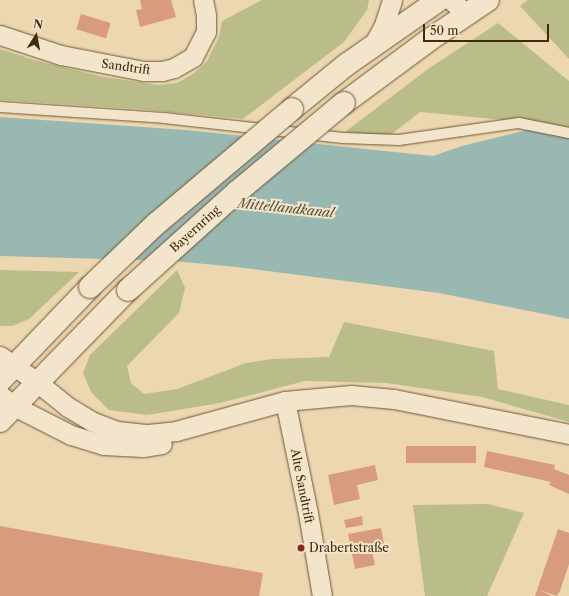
<!DOCTYPE html>
<html>
<head>
<meta charset="utf-8">
<style>
	body { margin:0 }
	#map { position:relative; width:569px; height:596px; overflow:hidden; background:#ecd7b0; font-family:"Libre Caslon Text",serif }
	div>[style] { position:absolute }
	.green>* { inset:0; background:#babd8a }
	.water>* { inset:0; background:#9ab8b2 }
	.building>* { inset:0; background:#d99b7d; transform-origin:0 0 }
	.roads { filter:drop-shadow(0 0 1px #6d5536) drop-shadow(0 0 1px #6d5536) }
	.service>* { height:10px; margin:-5px; padding:0 5px; transform-origin:5px; border-radius:5px; background:#f3e5cc }
	.minor>* { height:19px; margin:-9.5px; padding:0 9.5px; transform-origin:9.5px; border-radius:9.5px; background:#f3e5cc }
	.tertiary>* { height:22px; margin:-11px; padding:0 11px; transform-origin:11px; border-radius:11px; background:#f3e5cc }
	.bridges { filter:drop-shadow(0 0 1px #6d5536) drop-shadow(0 0 1px #6d5536) }
	.tertiary-bridge>* { height:22px; margin:-11px; padding:0 11px; transform-origin:11px; border-radius:11px; background:#f3e5cc }
	.dots>* { width:11px; height:11px; translate:-50% -50%; box-sizing:border-box; border:2px solid #f3e5cc; border-radius:50% }
	span { translate:-50% -50%; white-space:nowrap; text-align:center; line-height:1.15; -webkit-text-stroke:4px #f3e5cc; paint-order:stroke }
	.street-label { font-size:12px; color:#432a0d }
	.poi-label { font-size:12px; color:#432a0d }
	.left { translate:0 -50%; text-align:left }
	.water-label { font-size:13px; color:#594e36; font-style:italic }
	.north { position:absolute; left:16px; top:16px; width:40px; height:40px; -webkit-text-stroke:3px #f3e5cc; paint-order:stroke; rotate:11deg; font-size:11px; font-weight:700; line-height:16px; text-align:center; color:#432a0d }
	.north::after { content:''; display:block; margin:auto; width:14px; height:18px; background:#432a0d; clip-path:polygon(50% 0,100% 100%,50% 72%,0 100%) }
	.scale { position:absolute; left:423px; top:24px; width:126px; height:18px; box-sizing:border-box; border:2px solid #432a0d; border-top:0; padding-left:5px; font-size:12px; line-height:14px; white-space:nowrap; color:#432a0d; -webkit-text-stroke:3px #f3e5cc; paint-order:stroke }
</style>
</head>
<body>
<div id="map">
	<div class="green">
		<i style="clip-path:polygon(262px 0,369px 0,367px 10px,344px 42px,243px 119px,138px 109px,0 100px,0 49px,34px 60px,104px 77px,159px 85px,177px 83px,193px 74px,207px 61px,219px 37px,222px 21px)"></i>
		<i style="clip-path:polygon(528px 0,569px 0,569px 59px,520px 6px)"></i>
		<i style="clip-path:polygon(498px 23px,569px 81px,569px 131px,516px 121px,420px 112px,389px 136px,345px 132px,428px 69px)"></i>
		<i style="clip-path:polygon(0 270px,79px 272px,29px 319px,12px 326px,0 326px)"></i>
		<i style="clip-path:polygon(177px 270px,185px 288px,179px 313px,127px 366px,131px 383px,144px 394px,177px 389px,246px 363px,273px 359px,329px 357px,344px 322px,494px 351px,498px 389px,569px 405px,569px 422px,482px 397px,386px 383px,305px 381px,220px 403px,147px 415px,109px 410px,91px 392px,83px 373px,90px 355px)"></i>
		<i style="clip-path:polygon(488px 504px,524px 513px,487px 596px,425px 596px,413px 505px)"></i>
	</div>
	<div class="water">
		<i style="clip-path:polygon(0 117px,186px 130px,433px 156px,462px 146px,531px 129px,569px 137px,569px 319px,439px 293px,237px 267px,173px 261px,0 256px)"></i>
	</div>
	<div class="building">
		<i style="clip-path:polygon(140px 0,171px 0,176px 17px,140px 27px,136px 10px,142px 9px)"></i>
		<i style="left:81px;top:14px;width:31px;height:16px;rotate:17deg"></i>
		<i style="left:406px;top:446px;width:70px;height:17px"></i>
		<i style="clip-path:polygon(487px 451px,555px 465px,554px 469px,569px 475px,569px 494px,549px 485px,551px 482px,484px 467px)"></i>
		<i style="clip-path:polygon(375px 465px,378px 480px,357px 485px,360px 499px,334px 505px,328px 475px)"></i>
		<i style="clip-path:polygon(362px 516px,363px 525px,346px 528px,344px 520px)"></i>
		<i style="clip-path:polygon(0 526px,263px 573px,259px 596px,0 596px)"></i>
		<i style="clip-path:polygon(381px 528px,384px 544px,371px 547px,375px 565px,355px 569px,348px 534px)"></i>
		<i style="clip-path:polygon(558px 529px,569px 533px,569px 564px,560px 591px,557px 596px,539px 590px,552px 596px,535px 596px)"></i>
	</div>
	<div class="roads">
		<div class="service">
			<i style="left:0;top:107px;width:164px;rotate:3.8deg"></i>
			<i style="left:164px;top:118px;width:180px;rotate:6.4deg"></i>
			<i style="left:343px;top:138px;width:56px;rotate:2deg"></i>
			<i style="left:399px;top:140px;width:121px;rotate:-8.1deg"></i>
			<i style="left:519px;top:123px;width:51px;rotate:11.3deg"></i>
		</div>
		<div class="minor">
			<i style="left:451px;top:0;width:21px;rotate:43deg"></i>
			<i style="left:0;top:35px;width:64px;rotate:18.2deg"></i>
			<i style="left:61px;top:55px;width:84px;rotate:11deg"></i>
			<i style="left:143px;top:71px;width:19px"></i>
			<i style="left:162px;top:71px;width:12px;rotate:-14deg"></i>
			<i style="left:174px;top:68px;width:22px;rotate:-30deg"></i>
			<i style="left:193px;top:57px;width:28px;rotate:-63deg"></i>
			<i style="left:206px;top:32px;width:17px;rotate:-90deg"></i>
			<i style="left:206px;top:15px;width:15px;rotate:-101deg"></i>
			<i style="left:372px;top:47px;width:25px;rotate:-61deg"></i>
			<i style="left:384px;top:25px;width:26px;rotate:-72deg"></i>
			<i style="left:0;top:356px;width:45px;rotate:35.1deg"></i>
			<i style="left:37px;top:382px;width:40px;rotate:39deg"></i>
			<i style="left:68px;top:407px;width:27px;rotate:31deg"></i>
			<i style="left:91px;top:421px;width:28px;rotate:21deg"></i>
			<i style="left:117px;top:431px;width:31px;rotate:6deg"></i>
			<i style="left:148px;top:434px;width:28px;rotate:-6deg"></i>
			<i style="left:176px;top:431px;width:113px;rotate:-15.4deg"></i>
			<i style="left:285px;top:401px;width:66px;rotate:-5.2deg"></i>
			<i style="left:351px;top:395px;width:43px;rotate:5.3deg"></i>
			<i style="left:394px;top:399px;width:178px;rotate:11.3deg"></i>
			<i style="left:0;top:395px;width:18px;rotate:38deg"></i>
			<i style="left:14px;top:406px;width:64px;rotate:27deg"></i>
			<i style="left:71px;top:435px;width:34px;rotate:17deg"></i>
			<i style="left:103px;top:445px;width:40px;rotate:2.9deg"></i>
			<i style="left:143px;top:447px;width:19px;rotate:-9deg"></i>
			<i style="left:285px;top:401px;width:114px;rotate:78.4deg"></i>
			<i style="left:308px;top:513px;width:84px;rotate:80.4deg"></i>
		</div>
		<div class="tertiary">
			<i style="left:344px;top:103px;width:106px;rotate:-36.5deg"></i>
			<i style="left:429px;top:40px;width:71px;rotate:-34.1deg"></i>
			<i style="left:292px;top:109px;width:70px;rotate:-39.2deg"></i>
			<i style="left:346px;top:65px;width:113px;rotate:-35deg"></i>
			<i style="left:0;top:381px;width:130px;rotate:-46.2deg"></i>
			<i style="left:0;top:421px;width:183px;rotate:-45.7deg"></i>
		</div>
	</div>
	<div class="bridges">
		<div class="tertiary-bridge">
			<i style="left:90px;top:287px;width:91px;rotate:-43.7deg"></i>
			<i style="left:156px;top:224px;width:178px;rotate:-40.2deg"></i>
			<i style="left:128px;top:290px;width:147px;rotate:-42deg"></i>
			<i style="left:237px;top:192px;width:139px;rotate:-39.8deg"></i>
		</div>
	</div>
	<div class="dots">
		<i style="left:301px;top:548px;background:#8f2418"></i>
	</div>
	<div class="street-label">
		<span style="left:126px;top:67px;rotate:8deg">Sandtrift</span>
		<span style="left:195px;top:229px;rotate:-42deg">Bayernring</span>
		<span style="left:302px;top:486px;rotate:79deg">Alte Sandtrift</span>
	</div>
	<div class="poi-label">
		<span class="left" style="left:309px;top:548px">Drabertstraße</span>
	</div>
	<div class="water-label">
		<span style="left:286px;top:208px;rotate:6deg">Mittellandkanal</span>
	</div>
	<div class="north">N</div>
	<div class="scale">50 m</div>
</div>
</body>
</html>
